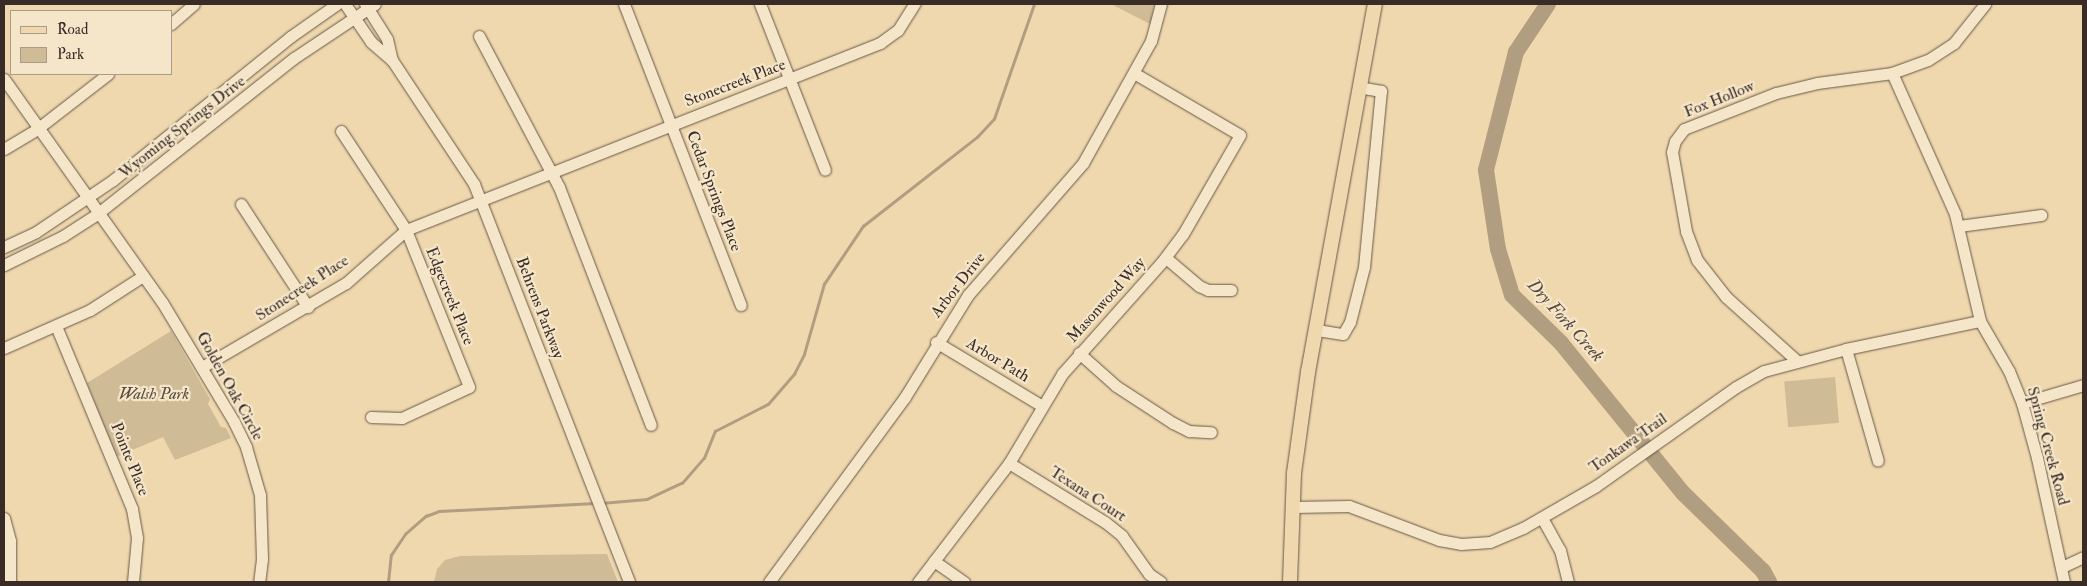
<!DOCTYPE html>
<html>
<head>
<meta charset="utf-8">
<style>
	body { margin:0 }
	#map { position:relative; width:2087px; height:586px; overflow:hidden; background:#efd8ae; font-family:"IM FELL Double Pica",serif }
	div>[style] { position:absolute }
	.green>* { inset:0; background:#d0bb97; transform-origin:0 0 }
	.stream>* { height:2.5px; margin:-1.25px; padding:0 1.25px; transform-origin:1.25px; border-radius:1.25px; background:#b19e80 }
	.river>* { height:16px; margin:-8px; padding:0 8px; transform-origin:8px; border-radius:8px; background:#b19e80 }
	.roads { filter:drop-shadow(0 0 1px #665748) drop-shadow(0 0 1px #665748) }
	.minor>* { height:11px; margin:-5.5px; padding:0 5.5px; transform-origin:5.5px; border-radius:5.5px; background:#f5e6ca }
	.major>* { height:14px; margin:-7px; padding:0 7px; transform-origin:7px; border-radius:7px; background:#efd8ae }
	span { translate:-50% -50%; white-space:nowrap; text-align:center; line-height:1.15; -webkit-text-stroke:4.5px #f5e6ca; paint-order:stroke }
	.street-label { font-size:16px; color:#392c26 }
	.park-label { font-size:16px; color:#57493d; font-style:italic }
	.water-label { font-size:18px; color:#57483c; font-style:italic }
	.frame { position:absolute; inset:0; border:5px solid #392c26; pointer-events:none }
	.legend { position:absolute; left:10px; top:10px; width:162px; height:65px; box-sizing:border-box; background:#f5e6ca; border:1px solid #aa9c88; margin:0; padding:6px 9px; list-style:none; font-size:15px; color:#392c26 }
	.legend li { display:flex; align-items:center; gap:10px; height:25px }
	.legend b { width:25px; border:1px solid #aa9c88 }
</style>
</head>
<body>
<div id="map">
	<div class="green">
		<i style="clip-path:polygon(1111px 4px,1154px 4px,1152px 25px)"></i>
		<i style="clip-path:polygon(171px 331px,210px 399px,208px 404px,221px 427px,226px 428px,231px 438px,175px 460px,163px 437px,116px 457px,87px 383px)"></i>
		<i style="left:1835px;top:377px;width:46px;height:51px;rotate:85deg"></i>
		<i style="clip-path:polygon(607px 554px,618px 582px,434px 582px,437px 569px,445px 560px,460px 556px)"></i>
	</div>
	<div class="stream">
		<i style="left:601px;top:503px;width:46px;rotate:-5deg"></i>
		<i style="left:647px;top:499px;width:38px;rotate:-25deg"></i>
		<i style="left:682px;top:483px;width:33px;rotate:-49deg"></i>
		<i style="left:704px;top:458px;width:29px;rotate:-68deg"></i>
		<i style="left:715px;top:431px;width:59px;rotate:-27deg"></i>
		<i style="left:768px;top:404px;width:40px;rotate:-49deg"></i>
		<i style="left:794px;top:374px;width:22px;rotate:-63deg"></i>
		<i style="left:804px;top:354px;width:73px;rotate:-74.1deg"></i>
		<i style="left:824px;top:284px;width:70px;rotate:-56.1deg"></i>
		<i style="left:863px;top:226px;width:145px;rotate:-38deg"></i>
		<i style="left:977px;top:137px;width:25px;rotate:-47deg"></i>
		<i style="left:994px;top:119px;width:122px;rotate:-70.8deg"></i>
		<i style="left:388px;top:582px;width:27px;rotate:-84deg"></i>
		<i style="left:391px;top:555px;width:25px;rotate:-56deg"></i>
		<i style="left:405px;top:534px;width:28px;rotate:-41deg"></i>
		<i style="left:426px;top:516px;width:14px;rotate:-21deg"></i>
		<i style="left:439px;top:511px;width:156px;rotate:-2.9deg"></i>
	</div>
	<div class="river">
		<i style="left:1548px;top:4px;width:58px;rotate:123.7deg"></i>
		<i style="left:1516px;top:52px;width:122px;rotate:104.3deg"></i>
		<i style="left:1486px;top:170px;width:80px;rotate:81.4deg"></i>
		<i style="left:1498px;top:249px;width:48px;rotate:73.1deg"></i>
		<i style="left:1512px;top:295px;width:69px;rotate:44.4deg"></i>
		<i style="left:1561px;top:343px;width:193px;rotate:50.9deg"></i>
		<i style="left:1683px;top:493px;width:112px;rotate:44.3deg"></i>
		<i style="left:1763px;top:571px;width:13px;rotate:61deg"></i>
	</div>
	<div class="roads">
		<div class="minor">
			<i style="left:345px;top:4px;width:46px;rotate:55.6deg"></i>
			<i style="left:371px;top:42px;width:28px;rotate:41deg"></i>
			<i style="left:365px;top:4px;width:41px;rotate:57.8deg"></i>
			<i style="left:387px;top:39px;width:22px;rotate:77deg"></i>
			<i style="left:392px;top:60px;width:149px;rotate:56.5deg"></i>
			<i style="left:474px;top:184px;width:427px;rotate:68.7deg"></i>
			<i style="left:624px;top:4px;width:323px;rotate:68.8deg"></i>
			<i style="left:760px;top:4px;width:178px;rotate:68.6deg"></i>
			<i style="left:171px;top:24px;width:30px;rotate:-41deg"></i>
			<i style="left:479px;top:36px;width:171px;rotate:62.1deg"></i>
			<i style="left:559px;top:187px;width:255px;rotate:68.9deg"></i>
			<i style="left:1892px;top:73px;width:154px;rotate:65.9deg"></i>
			<i style="left:1955px;top:214px;width:110px;rotate:76.8deg"></i>
			<i style="left:1980px;top:321px;width:58px;rotate:59.9deg"></i>
			<i style="left:2009px;top:371px;width:35px;rotate:68deg"></i>
			<i style="left:2022px;top:403px;width:57px;rotate:74.7deg"></i>
			<i style="left:2037px;top:458px;width:127px;rotate:77.7deg"></i>
			<i style="left:4px;top:79px;width:273px;rotate:54.7deg"></i>
			<i style="left:162px;top:302px;width:140px;rotate:59deg"></i>
			<i style="left:234px;top:422px;width:28px;rotate:64deg"></i>
			<i style="left:246px;top:447px;width:50px;rotate:73.7deg"></i>
			<i style="left:260px;top:495px;width:64px;rotate:88.2deg"></i>
			<i style="left:262px;top:559px;width:23px;rotate:97deg"></i>
			<i style="left:341px;top:131px;width:118px;rotate:56.7deg"></i>
			<i style="left:406px;top:230px;width:169px;rotate:68.1deg"></i>
			<i style="left:469px;top:387px;width:74px;rotate:155.2deg"></i>
			<i style="left:402px;top:418px;width:31px;rotate:-178deg"></i>
			<i style="left:4px;top:149px;width:39px;rotate:-31deg"></i>
			<i style="left:37px;top:129px;width:90px;rotate:-37.8deg"></i>
			<i style="left:241px;top:204px;width:123px;rotate:57deg"></i>
			<i style="left:1959px;top:226px;width:83px;rotate:-7.6deg"></i>
			<i style="left:4px;top:247px;width:35px;rotate:-25deg"></i>
			<i style="left:36px;top:232px;width:93px;rotate:-34deg"></i>
			<i style="left:113px;top:180px;width:228px;rotate:-38.9deg"></i>
			<i style="left:290px;top:37px;width:57px;rotate:-35.1deg"></i>
			<i style="left:1166px;top:258px;width:43px;rotate:40.3deg"></i>
			<i style="left:1199px;top:286px;width:10px;rotate:24deg"></i>
			<i style="left:1208px;top:290px;width:23px"></i>
			<i style="left:4px;top:265px;width:66px;rotate:-26.2deg"></i>
			<i style="left:63px;top:236px;width:40px;rotate:-32.9deg"></i>
			<i style="left:97px;top:214px;width:251px;rotate:-38.4deg"></i>
			<i style="left:294px;top:58px;width:97px;rotate:-33.7deg"></i>
			<i style="left:56px;top:326px;width:198px;rotate:67.4deg"></i>
			<i style="left:132px;top:509px;width:29px;rotate:80deg"></i>
			<i style="left:137px;top:538px;width:44px;rotate:95.2deg"></i>
			<i style="left:1317px;top:330px;width:26px;rotate:9deg"></i>
			<i style="left:1343px;top:334px;width:14px;rotate:-60deg"></i>
			<i style="left:1350px;top:322px;width:57px;rotate:-75.7deg"></i>
			<i style="left:1364px;top:267px;width:177px;rotate:-84.5deg"></i>
			<i style="left:1381px;top:91px;width:23px;rotate:-170deg"></i>
			<i style="left:936px;top:342px;width:124px;rotate:31.1deg"></i>
			<i style="left:4px;top:348px;width:94px;rotate:-23.8deg"></i>
			<i style="left:90px;top:310px;width:63px;rotate:-32.7deg"></i>
			<i style="left:1846px;top:349px;width:116px;rotate:74.1deg"></i>
			<i style="left:1079px;top:353px;width:50px;rotate:41.7deg"></i>
			<i style="left:1116px;top:386px;width:68px;rotate:33deg"></i>
			<i style="left:1173px;top:423px;width:18px;rotate:27deg"></i>
			<i style="left:1189px;top:431px;width:22px;rotate:3deg"></i>
			<i style="left:1796px;top:360px;width:94px;rotate:-138deg"></i>
			<i style="left:1726px;top:297px;width:47px;rotate:-128.1deg"></i>
			<i style="left:1697px;top:260px;width:31px;rotate:-111deg"></i>
			<i style="left:1686px;top:231px;width:80px;rotate:-100deg"></i>
			<i style="left:1672px;top:152px;width:11px;rotate:-75deg"></i>
			<i style="left:1675px;top:141px;width:15px;rotate:-53deg"></i>
			<i style="left:1684px;top:129px;width:99px;rotate:-21.4deg"></i>
			<i style="left:1776px;top:93px;width:42px;rotate:-13.7deg"></i>
			<i style="left:1817px;top:83px;width:76px;rotate:-7.6deg"></i>
			<i style="left:1892px;top:73px;width:38px;rotate:-20deg"></i>
			<i style="left:1928px;top:60px;width:31px;rotate:-33deg"></i>
			<i style="left:1954px;top:43px;width:50px;rotate:-51.5deg"></i>
			<i style="left:202px;top:367px;width:167px;rotate:-30.3deg"></i>
			<i style="left:346px;top:283px;width:80px;rotate:-41.5deg"></i>
			<i style="left:406px;top:230px;width:510px;rotate:-21.53deg"></i>
			<i style="left:880px;top:43px;width:22px;rotate:-36deg"></i>
			<i style="left:898px;top:30px;width:31px;rotate:-58deg"></i>
			<i style="left:2022px;top:403px;width:64px;rotate:-16.4deg"></i>
			<i style="left:1009px;top:463px;width:113px;rotate:31.6deg"></i>
			<i style="left:1105px;top:522px;width:22px;rotate:39deg"></i>
			<i style="left:1122px;top:536px;width:47px;rotate:54.6deg"></i>
			<i style="left:1149px;top:574px;width:14px;rotate:34deg"></i>
			<i style="left:1293px;top:507px;width:56px;rotate:-1deg"></i>
			<i style="left:1349px;top:506px;width:96px;rotate:20.7deg"></i>
			<i style="left:1439px;top:540px;width:22px;rotate:10deg"></i>
			<i style="left:1461px;top:544px;width:29px;rotate:-4deg"></i>
			<i style="left:1490px;top:542px;width:36px;rotate:-23deg"></i>
			<i style="left:1523px;top:528px;width:84px;rotate:-29.9deg"></i>
			<i style="left:1596px;top:486px;width:171px;rotate:-35.3deg"></i>
			<i style="left:1736px;top:387px;width:32px;rotate:-30deg"></i>
			<i style="left:1764px;top:371px;width:85px;rotate:-15deg"></i>
			<i style="left:1846px;top:349px;width:137px;rotate:-11.8deg"></i>
			<i style="left:4px;top:518px;width:24px;rotate:75deg"></i>
			<i style="left:10px;top:541px;width:41px;rotate:90deg"></i>
			<i style="left:1542px;top:518px;width:37px;rotate:61deg"></i>
			<i style="left:1560px;top:550px;width:33px;rotate:76deg"></i>
			<i style="left:934px;top:561px;width:37px;rotate:35deg"></i>
			<i style="left:2062px;top:567px;width:23px;rotate:-25deg"></i>
			<i style="left:769px;top:582px;width:230px;rotate:-53.7deg"></i>
			<i style="left:905px;top:397px;width:120px;rotate:-58.3deg"></i>
			<i style="left:968px;top:295px;width:175px;rotate:-48.9deg"></i>
			<i style="left:1083px;top:163px;width:140px;rotate:-60.9deg"></i>
			<i style="left:1151px;top:41px;width:38px;rotate:-75deg"></i>
			<i style="left:918px;top:582px;width:150px;rotate:-52.6deg"></i>
			<i style="left:1009px;top:463px;width:104px;rotate:-59.2deg"></i>
			<i style="left:1062px;top:374px;width:149px;rotate:-48.3deg"></i>
			<i style="left:1161px;top:263px;width:36px;rotate:-53deg"></i>
			<i style="left:1183px;top:234px;width:114px;rotate:-60.1deg"></i>
			<i style="left:1240px;top:135px;width:123px;rotate:-149.7deg"></i>
		</div>
		<div class="major">
			<i style="left:1290px;top:582px;width:109px;rotate:-87.9deg"></i>
			<i style="left:1294px;top:473px;width:102px;rotate:-82.1deg"></i>
			<i style="left:1308px;top:372px;width:374px;rotate:-79.7deg"></i>
		</div>
	</div>
	<div class="street-label">
		<span style="left:735px;top:83px;rotate:-21deg">Stonecreek Place</span>
		<span style="left:1719px;top:99px;rotate:-22deg">Fox Hollow</span>
		<span style="left:182px;top:127px;rotate:-38deg">Wyoming Springs Drive</span>
		<span style="left:714px;top:191px;rotate:69deg">Cedar Springs Place</span>
		<span style="left:958px;top:285px;rotate:-52deg">Arbor Drive</span>
		<span style="left:302px;top:288px;rotate:-33deg">Stonecreek Place</span>
		<span style="left:450px;top:296px;rotate:68deg">Edgecreek Place</span>
		<span style="left:1106px;top:300px;rotate:-48deg">Masonwood Way</span>
		<span style="left:540px;top:308px;rotate:69deg">Behrens Parkway</span>
		<span style="left:998px;top:360px;rotate:31deg">Arbor Path</span>
		<span style="left:230px;top:386px;rotate:61deg">Golden Oak Circle</span>
		<span style="left:1628px;top:443px;rotate:-35deg">Tonkawa Trail</span>
		<span style="left:2048px;top:446px;rotate:75deg">Spring Creek Road</span>
		<span style="left:130px;top:459px;rotate:68deg">Pointe Place</span>
		<span style="left:1088px;top:494px;rotate:33deg">Texana Court</span>
	</div>
	<div class="park-label">
		<span style="left:154px;top:394px">Walsh Park</span>
	</div>
	<div class="water-label">
		<span style="left:1565px;top:321px;rotate:48deg">Dry Fork Creek</span>
	</div>
	<div class="frame"></div>
	<ul class="legend">
	<li><b style="height:6px;background:#efd8ae"></b>Road</li>
	<li><b style="height:14px;background:#d0bb97"></b>Park</li>
	</ul>
</div>
</body>
</html>
